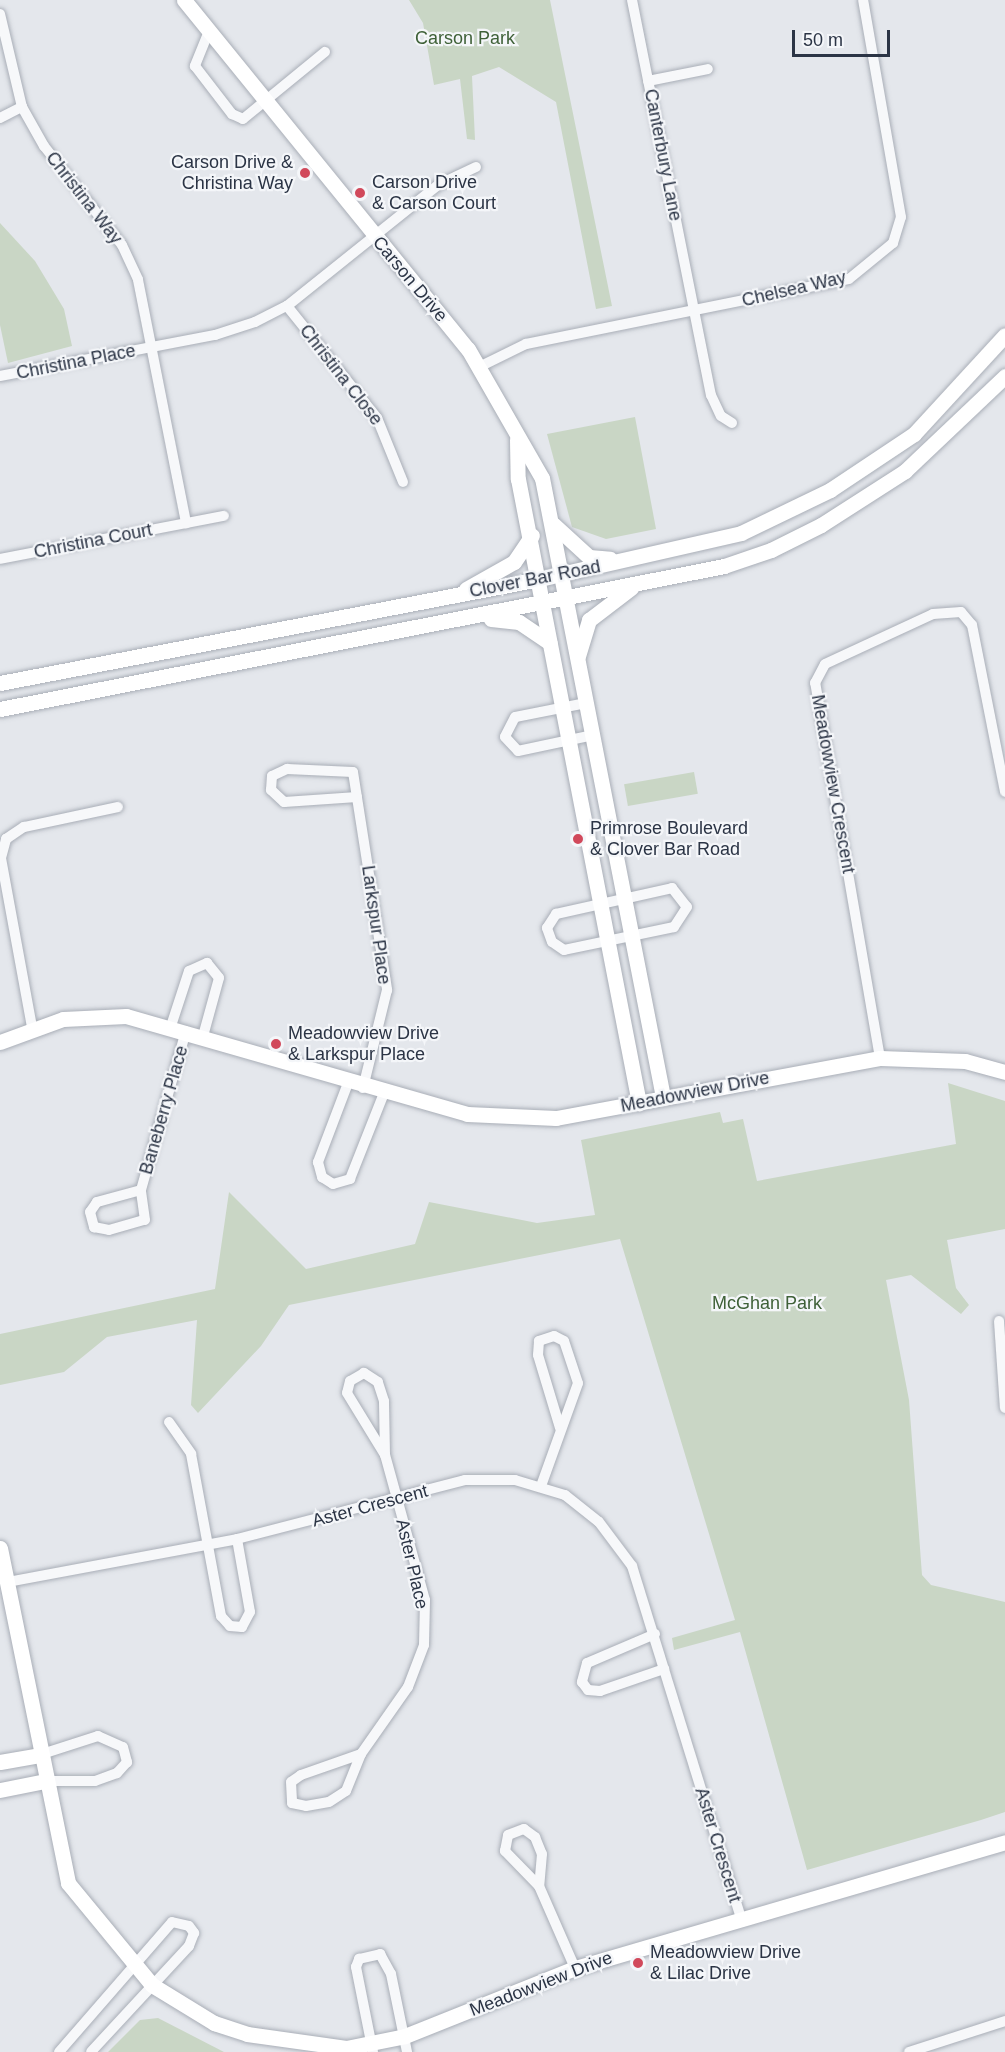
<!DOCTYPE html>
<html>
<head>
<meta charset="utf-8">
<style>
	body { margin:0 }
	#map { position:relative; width:1005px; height:2052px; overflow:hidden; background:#e4e7ec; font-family:Helvetica,sans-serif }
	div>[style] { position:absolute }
	.green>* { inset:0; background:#c9d6c5; transform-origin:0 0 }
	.roads { filter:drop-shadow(0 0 2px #a9aeb7) drop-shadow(0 0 2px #a9aeb7) }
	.street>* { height:10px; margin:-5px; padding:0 5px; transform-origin:5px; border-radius:5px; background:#f7f8fa }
	.secondary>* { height:15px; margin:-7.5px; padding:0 7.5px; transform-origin:7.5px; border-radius:7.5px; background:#fff }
	.dots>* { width:16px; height:16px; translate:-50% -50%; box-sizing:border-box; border:3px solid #f4f6f9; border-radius:50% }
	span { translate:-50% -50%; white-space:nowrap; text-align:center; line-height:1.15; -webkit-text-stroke:4.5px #f4f6f9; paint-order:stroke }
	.park-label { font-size:18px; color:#3f6138 }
	.street-label { font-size:18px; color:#2b3445 }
	.poi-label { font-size:18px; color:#2b3445 }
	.right { translate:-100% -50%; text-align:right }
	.left { translate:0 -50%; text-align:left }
	.scale { position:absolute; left:792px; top:30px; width:98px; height:27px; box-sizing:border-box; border:3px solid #2b3445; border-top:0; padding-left:8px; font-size:18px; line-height:21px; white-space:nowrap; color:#2b3445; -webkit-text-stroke:4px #f4f6f9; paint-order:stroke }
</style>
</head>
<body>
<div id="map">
	<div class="green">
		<i style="clip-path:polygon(409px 0,550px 0,612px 306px,596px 309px,556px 102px,499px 67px,472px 76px,475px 140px,467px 139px,460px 79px,434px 85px,423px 23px)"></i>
		<i style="clip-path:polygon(0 223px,35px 261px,64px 309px,72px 346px,8px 363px,0 325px)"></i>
		<i style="clip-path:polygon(635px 417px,656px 529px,606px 539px,572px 527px,547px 434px)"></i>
		<i style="left:694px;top:772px;width:22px;height:71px;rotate:80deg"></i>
		<i style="clip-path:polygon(948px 1083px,1005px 1101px,1005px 1229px,947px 1240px,956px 1288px,969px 1305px,961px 1314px,911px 1275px,886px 1280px,909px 1400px,922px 1575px,931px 1585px,1005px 1602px,1005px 1812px,981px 1820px,807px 1870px,740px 1632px,674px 1650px,672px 1638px,735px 1620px,620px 1239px,289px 1305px,261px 1346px,198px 1413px,191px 1405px,197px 1320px,107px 1337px,64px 1372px,0 1385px,0 1334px,215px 1289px,229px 1192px,306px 1269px,415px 1244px,429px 1202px,537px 1223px,595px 1215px,581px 1140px,720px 1112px,723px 1123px,743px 1119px,757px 1181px,956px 1144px)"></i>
		<i style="clip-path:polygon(158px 2018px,224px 2052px,108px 2052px,140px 2020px)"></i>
	</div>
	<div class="roads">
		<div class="street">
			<i style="left:632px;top:0;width:403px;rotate:78.7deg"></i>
			<i style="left:711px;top:395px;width:23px;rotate:65deg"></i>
			<i style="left:721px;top:416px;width:13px;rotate:32deg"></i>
			<i style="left:0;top:14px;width:96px;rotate:76.7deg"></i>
			<i style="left:22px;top:107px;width:45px;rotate:60.6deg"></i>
			<i style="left:44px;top:146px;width:126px;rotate:51.8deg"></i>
			<i style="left:122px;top:245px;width:38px;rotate:65deg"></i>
			<i style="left:138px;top:280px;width:248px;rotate:78.8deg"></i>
			<i style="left:209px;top:31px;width:38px;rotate:112deg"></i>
			<i style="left:195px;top:66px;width:61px;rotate:52.4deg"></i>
			<i style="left:232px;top:114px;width:12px;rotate:24deg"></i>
			<i style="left:243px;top:119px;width:106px;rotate:-39.3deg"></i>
			<i style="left:648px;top:81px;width:61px;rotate:-11.3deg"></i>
			<i style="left:0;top:118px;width:25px;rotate:-27deg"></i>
			<i style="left:287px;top:306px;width:144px;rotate:51.2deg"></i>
			<i style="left:377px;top:418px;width:69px;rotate:67.9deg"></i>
			<i style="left:481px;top:366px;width:50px;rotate:-26.1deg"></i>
			<i style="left:526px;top:344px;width:329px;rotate:-11.4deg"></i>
			<i style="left:849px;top:279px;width:57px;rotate:-39.3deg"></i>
			<i style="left:893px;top:243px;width:27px;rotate:-73deg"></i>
			<i style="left:901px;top:217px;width:220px;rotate:-99.9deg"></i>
			<i style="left:0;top:376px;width:219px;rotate:-10.8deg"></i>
			<i style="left:215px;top:335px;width:42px;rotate:-18deg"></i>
			<i style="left:255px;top:322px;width:36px;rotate:-27deg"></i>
			<i style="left:287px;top:306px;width:193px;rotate:-38.7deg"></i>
			<i style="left:438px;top:185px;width:42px;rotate:-25.3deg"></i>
			<i style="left:0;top:559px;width:228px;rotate:-10.9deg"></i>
			<i style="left:586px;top:703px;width:72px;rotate:168.8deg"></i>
			<i style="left:515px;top:717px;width:22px;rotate:117deg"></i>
			<i style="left:505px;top:737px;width:19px;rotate:47deg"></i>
			<i style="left:518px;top:751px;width:77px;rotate:-12deg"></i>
			<i style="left:357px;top:797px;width:73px;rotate:176.1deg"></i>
			<i style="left:284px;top:802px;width:18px;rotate:-137deg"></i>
			<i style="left:271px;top:790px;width:14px;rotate:-86deg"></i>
			<i style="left:272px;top:776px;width:17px;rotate:-25deg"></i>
			<i style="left:287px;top:769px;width:66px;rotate:2.6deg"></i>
			<i style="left:353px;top:772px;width:221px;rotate:81.1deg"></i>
			<i style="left:387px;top:990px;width:101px;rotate:103.8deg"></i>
			<i style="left:672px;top:888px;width:24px;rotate:52deg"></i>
			<i style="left:687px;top:907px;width:24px;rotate:123deg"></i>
			<i style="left:674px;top:927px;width:112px;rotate:168.2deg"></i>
			<i style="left:564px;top:950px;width:14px;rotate:-146deg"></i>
			<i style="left:552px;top:942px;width:15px;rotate:-110deg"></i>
			<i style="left:547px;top:928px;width:17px;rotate:-57deg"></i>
			<i style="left:556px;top:914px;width:119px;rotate:-12.6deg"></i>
			<i style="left:171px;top:1026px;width:58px;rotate:-71.9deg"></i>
			<i style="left:189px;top:971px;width:20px;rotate:-24deg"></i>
			<i style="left:207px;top:963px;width:19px;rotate:51deg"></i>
			<i style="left:219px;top:978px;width:60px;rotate:105.4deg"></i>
			<i style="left:32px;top:1027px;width:172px;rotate:-100.4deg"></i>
			<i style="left:1px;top:858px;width:20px;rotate:-75deg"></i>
			<i style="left:6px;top:839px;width:22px;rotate:-34deg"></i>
			<i style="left:24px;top:827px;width:96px;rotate:-12deg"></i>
			<i style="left:880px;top:1058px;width:381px;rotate:-99.8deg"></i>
			<i style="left:815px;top:683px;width:21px;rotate:-62deg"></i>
			<i style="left:825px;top:664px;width:119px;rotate:-24.8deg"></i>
			<i style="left:933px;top:614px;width:28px;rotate:-4deg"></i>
			<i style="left:961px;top:612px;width:17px;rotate:50deg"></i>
			<i style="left:972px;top:625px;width:170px;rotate:78.8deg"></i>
			<i style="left:348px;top:1083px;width:85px;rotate:110.8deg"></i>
			<i style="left:318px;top:1162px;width:16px;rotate:75deg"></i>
			<i style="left:322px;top:1177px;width:13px;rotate:32deg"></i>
			<i style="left:333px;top:1184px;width:18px;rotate:-16deg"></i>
			<i style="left:350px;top:1179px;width:92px;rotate:-68.4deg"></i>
			<i style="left:141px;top:1190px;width:46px;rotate:164.7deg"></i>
			<i style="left:97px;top:1202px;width:12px;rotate:125deg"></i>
			<i style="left:90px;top:1212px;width:16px;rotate:75deg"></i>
			<i style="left:94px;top:1227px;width:15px;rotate:11deg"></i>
			<i style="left:109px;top:1230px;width:37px;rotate:-16deg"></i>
			<i style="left:145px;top:1220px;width:30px;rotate:-98deg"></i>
			<i style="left:141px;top:1190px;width:165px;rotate:-74.2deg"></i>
			<i style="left:999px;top:1321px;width:87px;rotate:86.1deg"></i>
			<i style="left:169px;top:1422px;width:39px;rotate:55deg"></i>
			<i style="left:191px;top:1454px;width:165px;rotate:79.5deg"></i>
			<i style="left:221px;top:1616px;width:13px;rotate:48deg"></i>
			<i style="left:230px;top:1626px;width:12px;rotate:5deg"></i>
			<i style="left:242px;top:1627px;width:17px;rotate:-62deg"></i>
			<i style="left:250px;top:1612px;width:74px;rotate:-100.1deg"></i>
			<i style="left:541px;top:1486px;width:109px;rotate:-70.2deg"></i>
			<i style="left:578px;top:1383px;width:44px;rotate:-108.4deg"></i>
			<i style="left:564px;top:1341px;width:11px;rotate:-153deg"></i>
			<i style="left:554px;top:1336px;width:16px;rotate:162deg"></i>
			<i style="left:539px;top:1341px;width:14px;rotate:94deg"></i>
			<i style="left:538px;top:1355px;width:76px;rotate:73.2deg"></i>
			<i style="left:8px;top:1582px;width:233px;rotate:-10.6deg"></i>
			<i style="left:237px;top:1539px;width:236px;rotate:-14.5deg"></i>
			<i style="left:465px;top:1480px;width:50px"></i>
			<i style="left:515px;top:1480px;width:52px;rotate:16.7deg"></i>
			<i style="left:565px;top:1495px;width:43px;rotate:38.5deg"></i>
			<i style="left:599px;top:1522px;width:55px;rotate:53.1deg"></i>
			<i style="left:632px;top:1566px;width:369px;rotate:72.8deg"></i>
			<i style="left:655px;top:1634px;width:74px;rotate:156.9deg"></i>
			<i style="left:587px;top:1663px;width:20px;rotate:105deg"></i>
			<i style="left:582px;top:1682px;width:10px;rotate:53deg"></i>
			<i style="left:588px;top:1690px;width:12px;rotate:5deg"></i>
			<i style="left:600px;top:1691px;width:68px;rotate:-19deg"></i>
			<i style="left:361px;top:1754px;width:64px;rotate:160.7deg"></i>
			<i style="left:301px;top:1775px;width:12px;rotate:145deg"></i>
			<i style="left:291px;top:1782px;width:21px;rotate:87deg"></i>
			<i style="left:292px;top:1803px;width:14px;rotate:12deg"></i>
			<i style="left:306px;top:1806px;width:23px;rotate:-10deg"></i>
			<i style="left:329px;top:1802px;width:20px;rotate:-33deg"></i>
			<i style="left:346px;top:1791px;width:40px;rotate:-68deg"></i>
			<i style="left:361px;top:1754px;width:82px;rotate:-55deg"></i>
			<i style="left:408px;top:1687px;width:45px;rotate:-69.1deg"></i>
			<i style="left:424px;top:1645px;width:45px;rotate:-88.7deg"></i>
			<i style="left:425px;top:1600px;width:150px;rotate:-105.4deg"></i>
			<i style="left:385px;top:1455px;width:54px;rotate:-91.1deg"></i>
			<i style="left:384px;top:1401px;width:20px;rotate:-108deg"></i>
			<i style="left:378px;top:1382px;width:17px;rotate:-147deg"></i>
			<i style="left:364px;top:1373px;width:16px;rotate:150deg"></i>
			<i style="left:350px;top:1381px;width:12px;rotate:104deg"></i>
			<i style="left:347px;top:1393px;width:73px;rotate:58.5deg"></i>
			<i style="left:39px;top:1755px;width:62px;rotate:-17.9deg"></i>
			<i style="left:98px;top:1736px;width:27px;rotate:24deg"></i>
			<i style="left:123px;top:1747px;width:16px;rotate:75deg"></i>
			<i style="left:127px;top:1762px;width:15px;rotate:132deg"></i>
			<i style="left:117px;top:1773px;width:23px;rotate:160deg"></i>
			<i style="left:95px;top:1781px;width:50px;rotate:180deg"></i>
			<i style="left:539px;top:1886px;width:49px;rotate:-134.2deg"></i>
			<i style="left:505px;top:1851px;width:16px;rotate:-79deg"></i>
			<i style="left:508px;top:1835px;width:17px;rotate:-21deg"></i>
			<i style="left:524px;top:1829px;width:14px;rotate:36deg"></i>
			<i style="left:535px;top:1837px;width:18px;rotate:68deg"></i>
			<i style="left:542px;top:1854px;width:32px;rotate:95deg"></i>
			<i style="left:539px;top:1886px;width:90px;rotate:66.3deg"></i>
			<i style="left:59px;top:2052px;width:172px;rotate:-49deg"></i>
			<i style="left:172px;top:1922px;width:17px;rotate:13deg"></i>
			<i style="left:189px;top:1926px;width:9px;rotate:54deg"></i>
			<i style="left:194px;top:1933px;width:14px;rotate:111deg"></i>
			<i style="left:189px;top:1946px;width:144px;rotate:132.8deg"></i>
			<i style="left:373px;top:2052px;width:87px;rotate:-101.3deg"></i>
			<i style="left:356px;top:1967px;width:9px;rotate:-69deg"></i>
			<i style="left:359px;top:1959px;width:22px;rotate:-13deg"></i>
			<i style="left:380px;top:1954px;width:23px;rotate:61deg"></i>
			<i style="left:391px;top:1974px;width:80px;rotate:78.4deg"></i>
			<i style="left:909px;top:2052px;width:101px;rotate:-17.9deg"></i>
		</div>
		<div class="secondary">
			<i style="left:184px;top:0;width:450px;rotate:50.9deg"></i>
			<i style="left:468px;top:349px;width:149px;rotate:60.2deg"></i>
			<i style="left:542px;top:478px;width:631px;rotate:78.94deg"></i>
			<i style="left:517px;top:440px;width:39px;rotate:89deg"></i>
			<i style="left:518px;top:479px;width:636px;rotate:79.03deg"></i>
			<i style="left:553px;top:524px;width:49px;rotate:42.5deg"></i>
			<i style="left:589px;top:557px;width:21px;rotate:5deg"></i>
			<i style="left:466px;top:589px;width:55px;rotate:-29.4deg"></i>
			<i style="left:514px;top:562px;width:32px;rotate:-56deg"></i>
			<i style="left:491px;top:619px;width:28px;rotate:6deg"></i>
			<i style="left:519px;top:622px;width:37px;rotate:34deg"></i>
			<i style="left:578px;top:656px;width:38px;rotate:-73deg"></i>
			<i style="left:589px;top:620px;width:53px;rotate:-37.3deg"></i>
			<i style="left:0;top:683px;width:549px;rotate:-10.92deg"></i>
			<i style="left:539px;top:579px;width:207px;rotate:-12.8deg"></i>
			<i style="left:741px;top:533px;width:99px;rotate:-25.8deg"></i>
			<i style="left:830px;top:490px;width:101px;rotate:-33.7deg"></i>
			<i style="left:914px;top:434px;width:134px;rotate:-47.4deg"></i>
			<i style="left:0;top:709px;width:738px;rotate:-11.17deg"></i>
			<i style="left:724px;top:566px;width:50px;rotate:-18.8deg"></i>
			<i style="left:771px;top:550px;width:56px;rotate:-26.6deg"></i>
			<i style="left:821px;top:525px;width:100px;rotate:-32.7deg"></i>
			<i style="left:905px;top:471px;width:138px;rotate:-43.5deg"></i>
			<i style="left:0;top:1042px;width:67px;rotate:-20.1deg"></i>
			<i style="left:63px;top:1019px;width:63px;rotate:-2.7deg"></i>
			<i style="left:126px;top:1016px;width:355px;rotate:16deg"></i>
			<i style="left:467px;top:1114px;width:89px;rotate:2.6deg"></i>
			<i style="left:556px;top:1118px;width:330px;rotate:-10.5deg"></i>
			<i style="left:880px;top:1058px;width:85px;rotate:2deg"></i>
			<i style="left:965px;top:1061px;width:41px;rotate:15.4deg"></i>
			<i style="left:0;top:1548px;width:342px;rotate:78.5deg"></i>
			<i style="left:68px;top:1883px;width:132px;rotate:50.5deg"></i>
			<i style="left:152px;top:1985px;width:73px;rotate:31.5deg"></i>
			<i style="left:214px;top:2023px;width:35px;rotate:18deg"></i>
			<i style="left:247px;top:2034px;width:100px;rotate:8deg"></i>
			<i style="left:346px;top:2048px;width:60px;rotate:-11.5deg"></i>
			<i style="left:405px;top:2036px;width:183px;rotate:-21.8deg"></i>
			<i style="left:575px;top:1968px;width:448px;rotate:-16.3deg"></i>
			<i style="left:0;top:1762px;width:40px;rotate:-10deg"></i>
			<i style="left:0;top:1790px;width:46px;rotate:-11.3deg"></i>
		</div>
	</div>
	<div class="dots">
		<i style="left:305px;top:173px;background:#d1495b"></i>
		<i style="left:360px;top:193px;background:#d1495b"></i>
		<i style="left:578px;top:839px;background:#d1495b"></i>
		<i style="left:276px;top:1044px;background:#d1495b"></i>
		<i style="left:638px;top:1963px;background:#d1495b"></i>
	</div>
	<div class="park-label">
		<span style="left:465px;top:38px">Carson Park</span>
		<span style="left:767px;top:1303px">McGhan Park</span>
	</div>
	<div class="street-label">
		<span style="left:663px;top:155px;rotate:79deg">Canterbury Lane</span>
		<span style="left:84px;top:198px;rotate:52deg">Christina Way</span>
		<span style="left:410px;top:279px;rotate:50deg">Carson Drive</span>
		<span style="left:794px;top:289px;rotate:-13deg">Chelsea Way</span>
		<span style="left:76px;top:362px;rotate:-11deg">Christina Place</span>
		<span style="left:341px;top:375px;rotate:52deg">Christina Close</span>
		<span style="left:93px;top:541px;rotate:-11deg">Christina Court</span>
		<span style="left:535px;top:579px;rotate:-11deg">Clover Bar Road</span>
		<span style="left:833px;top:784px;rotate:80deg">Meadowview Crescent</span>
		<span style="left:376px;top:925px;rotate:82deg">Larkspur Place</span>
		<span style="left:695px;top:1092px;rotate:-11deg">Meadowview Drive</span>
		<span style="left:164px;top:1110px;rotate:-74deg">Baneberry Place</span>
		<span style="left:370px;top:1506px;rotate:-15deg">Aster Crescent</span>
		<span style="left:412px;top:1564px;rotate:77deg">Aster Place</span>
		<span style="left:718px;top:1845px;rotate:73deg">Aster Crescent</span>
		<span style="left:541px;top:1984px;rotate:-21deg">Meadowview Drive</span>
	</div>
	<div class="poi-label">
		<span class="right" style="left:293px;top:173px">Carson Drive &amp;<br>Christina Way</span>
		<span class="left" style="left:372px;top:193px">Carson Drive<br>&amp; Carson Court</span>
		<span class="left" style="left:590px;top:839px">Primrose Boulevard<br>&amp; Clover Bar Road</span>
		<span class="left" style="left:288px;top:1044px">Meadowview Drive<br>&amp; Larkspur Place</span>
		<span class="left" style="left:650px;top:1963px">Meadowview Drive<br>&amp; Lilac Drive</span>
	</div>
	<div class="scale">50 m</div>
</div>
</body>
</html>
